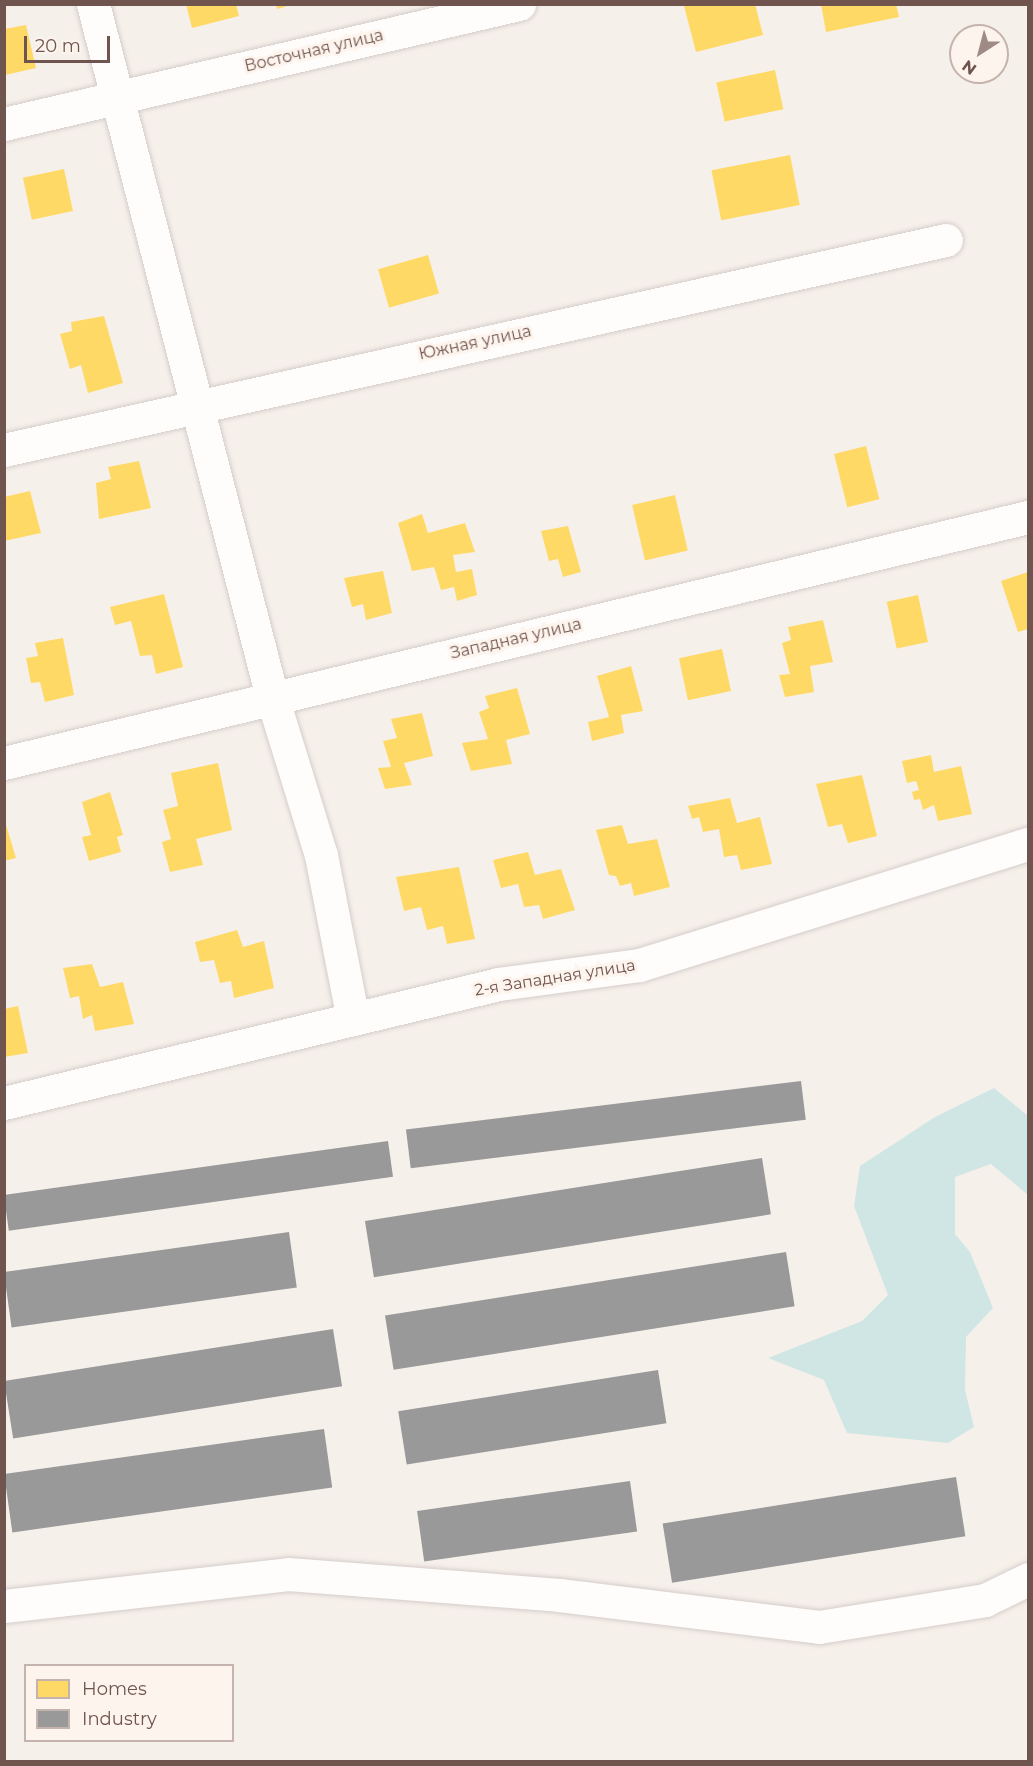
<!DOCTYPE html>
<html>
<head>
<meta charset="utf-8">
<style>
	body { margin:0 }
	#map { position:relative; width:1033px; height:1766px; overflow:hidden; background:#f6f0eb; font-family:Montserrat,sans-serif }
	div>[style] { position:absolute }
	.water>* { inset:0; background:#cfe6e4 }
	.homes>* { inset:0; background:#ffd966; transform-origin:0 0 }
	.industry>* { inset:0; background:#999; transform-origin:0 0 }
	.roads { filter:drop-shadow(0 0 2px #d5cdc9) drop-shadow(0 0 2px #d5cdc9) }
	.minor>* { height:33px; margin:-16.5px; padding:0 16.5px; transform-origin:16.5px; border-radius:16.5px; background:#fefdfc }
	span { translate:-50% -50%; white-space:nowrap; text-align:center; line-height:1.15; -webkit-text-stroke:6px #fdf4ed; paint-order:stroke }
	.street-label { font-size:16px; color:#70554e }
	.frame { position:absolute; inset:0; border:6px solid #70554e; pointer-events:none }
	.legend { position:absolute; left:24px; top:1664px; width:210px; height:78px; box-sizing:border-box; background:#fdf4ed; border:2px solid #c5b4ad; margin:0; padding:8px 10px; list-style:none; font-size:18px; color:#70554e }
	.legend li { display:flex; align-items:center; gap:12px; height:30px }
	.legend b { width:30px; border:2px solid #c5b4ad }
	.north { position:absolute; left:949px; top:24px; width:60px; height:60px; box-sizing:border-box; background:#fdf4ed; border:2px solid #c5b4ad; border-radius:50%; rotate:216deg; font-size:16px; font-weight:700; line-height:24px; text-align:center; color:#70554e }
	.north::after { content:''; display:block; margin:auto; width:21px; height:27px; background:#9f8b85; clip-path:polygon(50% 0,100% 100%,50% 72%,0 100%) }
	.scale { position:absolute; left:24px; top:36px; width:86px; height:27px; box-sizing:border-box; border:3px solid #70554e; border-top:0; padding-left:8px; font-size:18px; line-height:21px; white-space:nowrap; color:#70554e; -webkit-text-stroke:4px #fdf4ed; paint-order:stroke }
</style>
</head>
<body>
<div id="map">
	<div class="water">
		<i style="clip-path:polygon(994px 1088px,1028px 1116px,1028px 1195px,991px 1164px,955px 1177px,955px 1234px,970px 1252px,993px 1308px,966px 1337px,965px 1390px,974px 1427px,948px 1443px,847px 1433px,824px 1380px,768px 1358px,862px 1321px,888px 1295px,854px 1206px,860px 1166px,935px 1117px)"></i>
	</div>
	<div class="homes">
		<i style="clip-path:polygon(186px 4px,236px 4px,239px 16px,192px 28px)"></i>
		<i style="clip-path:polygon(276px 4px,291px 4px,291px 5px,277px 9px)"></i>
		<i style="clip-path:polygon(755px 4px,763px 35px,696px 52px,684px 6px)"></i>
		<i style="clip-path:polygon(821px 4px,896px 4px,899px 17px,826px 32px)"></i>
		<i style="clip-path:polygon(26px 25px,36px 68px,5px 75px,4px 29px)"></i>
		<i style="left:775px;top:70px;width:40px;height:60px;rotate:78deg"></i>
		<i style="left:790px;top:155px;width:51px;height:80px;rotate:79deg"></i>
		<i style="left:64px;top:169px;width:43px;height:42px;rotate:78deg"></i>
		<i style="left:428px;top:255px;width:40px;height:52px;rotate:74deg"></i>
		<i style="clip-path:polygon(104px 316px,123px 383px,88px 393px,81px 365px,70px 369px,60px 334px,72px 331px,71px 322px)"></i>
		<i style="left:866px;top:446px;width:55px;height:33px;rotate:76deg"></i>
		<i style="clip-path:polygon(139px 461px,151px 508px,99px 519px,96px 483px,111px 479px,108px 467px)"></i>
		<i style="clip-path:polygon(30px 491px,41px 533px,4px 541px,4px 497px)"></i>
		<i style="left:675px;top:495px;width:57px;height:44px;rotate:77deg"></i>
		<i style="clip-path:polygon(422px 514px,428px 533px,465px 523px,475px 552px,453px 555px,456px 572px,472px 569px,477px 595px,457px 601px,454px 587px,441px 590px,434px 567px,412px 571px,398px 523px)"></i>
		<i style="clip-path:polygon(568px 526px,581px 572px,563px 577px,558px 559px,549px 561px,541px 531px)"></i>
		<i style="clip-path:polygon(383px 571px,392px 613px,366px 620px,363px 604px,352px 607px,344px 578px)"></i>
		<i style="clip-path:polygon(1028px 572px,1028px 629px,1018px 632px,1001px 581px)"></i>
		<i style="clip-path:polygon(164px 594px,183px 667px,156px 674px,152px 655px,140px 656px,131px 621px,115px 625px,110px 607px)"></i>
		<i style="left:918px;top:595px;width:48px;height:32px;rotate:78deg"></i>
		<i style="clip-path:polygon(823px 620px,833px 662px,810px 666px,814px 692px,785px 697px,779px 675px,790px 674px,782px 643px,791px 640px,788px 627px)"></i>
		<i style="clip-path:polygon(63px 638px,74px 695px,45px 702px,40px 682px,31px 683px,26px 658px,38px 656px,35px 643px)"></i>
		<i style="left:722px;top:649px;width:43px;height:44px;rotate:78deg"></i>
		<i style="clip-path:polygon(631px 666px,643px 711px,621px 715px,624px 733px,592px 741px,588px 722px,609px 717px,597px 676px)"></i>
		<i style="clip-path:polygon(517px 688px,530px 734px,506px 740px,512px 764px,471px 771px,462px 743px,488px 739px,479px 712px,489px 708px,485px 696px)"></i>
		<i style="clip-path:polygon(422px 713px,433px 756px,404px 763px,412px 785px,385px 789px,378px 768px,391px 767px,383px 741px,397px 738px,391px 719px)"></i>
		<i style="clip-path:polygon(931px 755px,934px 772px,961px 766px,972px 814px,938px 821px,934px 805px,923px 810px,920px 799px,914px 800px,912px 792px,919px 790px,916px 781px,907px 783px,902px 761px)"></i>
		<i style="clip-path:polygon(218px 763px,232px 830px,196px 839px,203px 865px,170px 872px,162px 842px,171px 839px,163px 810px,178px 806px,171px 773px)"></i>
		<i style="clip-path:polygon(862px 775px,877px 836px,848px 843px,842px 824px,828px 827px,816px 784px)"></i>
		<i style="clip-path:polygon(110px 792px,123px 835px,117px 837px,121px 852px,89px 861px,82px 837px,91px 835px,82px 802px)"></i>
		<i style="clip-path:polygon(730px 798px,737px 823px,760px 817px,772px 864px,741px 870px,737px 855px,724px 857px,719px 829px,703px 832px,699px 817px,692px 819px,688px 806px)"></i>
		<i style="clip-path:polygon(4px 818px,16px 858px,4px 861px)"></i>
		<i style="clip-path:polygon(622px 825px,628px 844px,657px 839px,670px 887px,634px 896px,631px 883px,620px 886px,616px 876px,609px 875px,596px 830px)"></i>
		<i style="clip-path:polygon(528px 852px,535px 875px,561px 869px,575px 910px,543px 919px,539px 905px,524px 907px,518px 884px,501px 888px,493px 860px)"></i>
		<i style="clip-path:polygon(459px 867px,475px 939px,447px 944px,443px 926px,427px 930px,421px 907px,404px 911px,396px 877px)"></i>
		<i style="clip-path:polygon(237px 930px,243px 947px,264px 941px,274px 988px,234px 998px,231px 981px,220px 983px,214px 960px,200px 962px,195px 942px)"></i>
		<i style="clip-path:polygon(92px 964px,100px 987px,123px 982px,134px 1024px,95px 1031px,92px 1015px,83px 1019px,79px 996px,70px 998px,63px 968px)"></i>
		<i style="clip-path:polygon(18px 1006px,28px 1053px,4px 1057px,4px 1009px)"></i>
	</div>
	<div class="industry">
		<i style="left:801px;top:1081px;width:39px;height:398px;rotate:83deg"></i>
		<i style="left:388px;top:1141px;width:36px;height:388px;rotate:82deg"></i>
		<i style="left:762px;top:1158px;width:57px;height:402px;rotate:81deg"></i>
		<i style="left:289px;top:1232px;width:56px;height:288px;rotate:82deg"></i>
		<i style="left:786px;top:1252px;width:55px;height:406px;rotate:81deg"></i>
		<i style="left:333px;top:1329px;width:58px;height:333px;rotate:81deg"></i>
		<i style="left:658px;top:1370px;width:54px;height:263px;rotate:81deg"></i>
		<i style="left:324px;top:1429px;width:59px;height:323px;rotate:82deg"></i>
		<i style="left:956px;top:1477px;width:60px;height:297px;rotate:81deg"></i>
		<i style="left:630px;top:1481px;width:51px;height:215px;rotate:82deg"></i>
	</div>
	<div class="roads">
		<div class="minor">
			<i style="left:93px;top:4px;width:716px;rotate:75.52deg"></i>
			<i style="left:272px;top:697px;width:165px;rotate:72.8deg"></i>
			<i style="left:321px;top:855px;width:167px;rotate:79deg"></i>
			<i style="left:4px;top:124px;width:529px;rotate:-13.12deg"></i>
			<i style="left:4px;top:450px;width:965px;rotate:-12.57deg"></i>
			<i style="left:4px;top:763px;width:1053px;rotate:-13.51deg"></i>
			<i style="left:4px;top:1103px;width:509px;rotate:-13.52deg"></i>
			<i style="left:499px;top:984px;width:141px;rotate:-7.7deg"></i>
			<i style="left:639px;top:965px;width:407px;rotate:-17.3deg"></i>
			<i style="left:4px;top:1606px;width:286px;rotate:-6.4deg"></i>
			<i style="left:288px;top:1574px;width:272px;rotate:4.4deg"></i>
			<i style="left:559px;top:1595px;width:262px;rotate:7deg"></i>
			<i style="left:819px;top:1627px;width:168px;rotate:-9.2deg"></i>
			<i style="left:985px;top:1600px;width:48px;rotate:-26deg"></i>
		</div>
	</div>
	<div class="street-label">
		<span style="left:314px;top:51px;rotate:-13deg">Восточная улица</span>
		<span style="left:475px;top:343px;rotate:-12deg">Южная улица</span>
		<span style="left:516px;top:639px;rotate:-13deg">Западная улица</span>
		<span style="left:555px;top:978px;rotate:-9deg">2-я Западная улица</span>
	</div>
	<div class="frame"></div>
	<ul class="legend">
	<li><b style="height:16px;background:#ffd966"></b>Homes</li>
	<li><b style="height:16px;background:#999"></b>Industry</li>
	</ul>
	<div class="north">N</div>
	<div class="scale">20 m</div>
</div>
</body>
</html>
